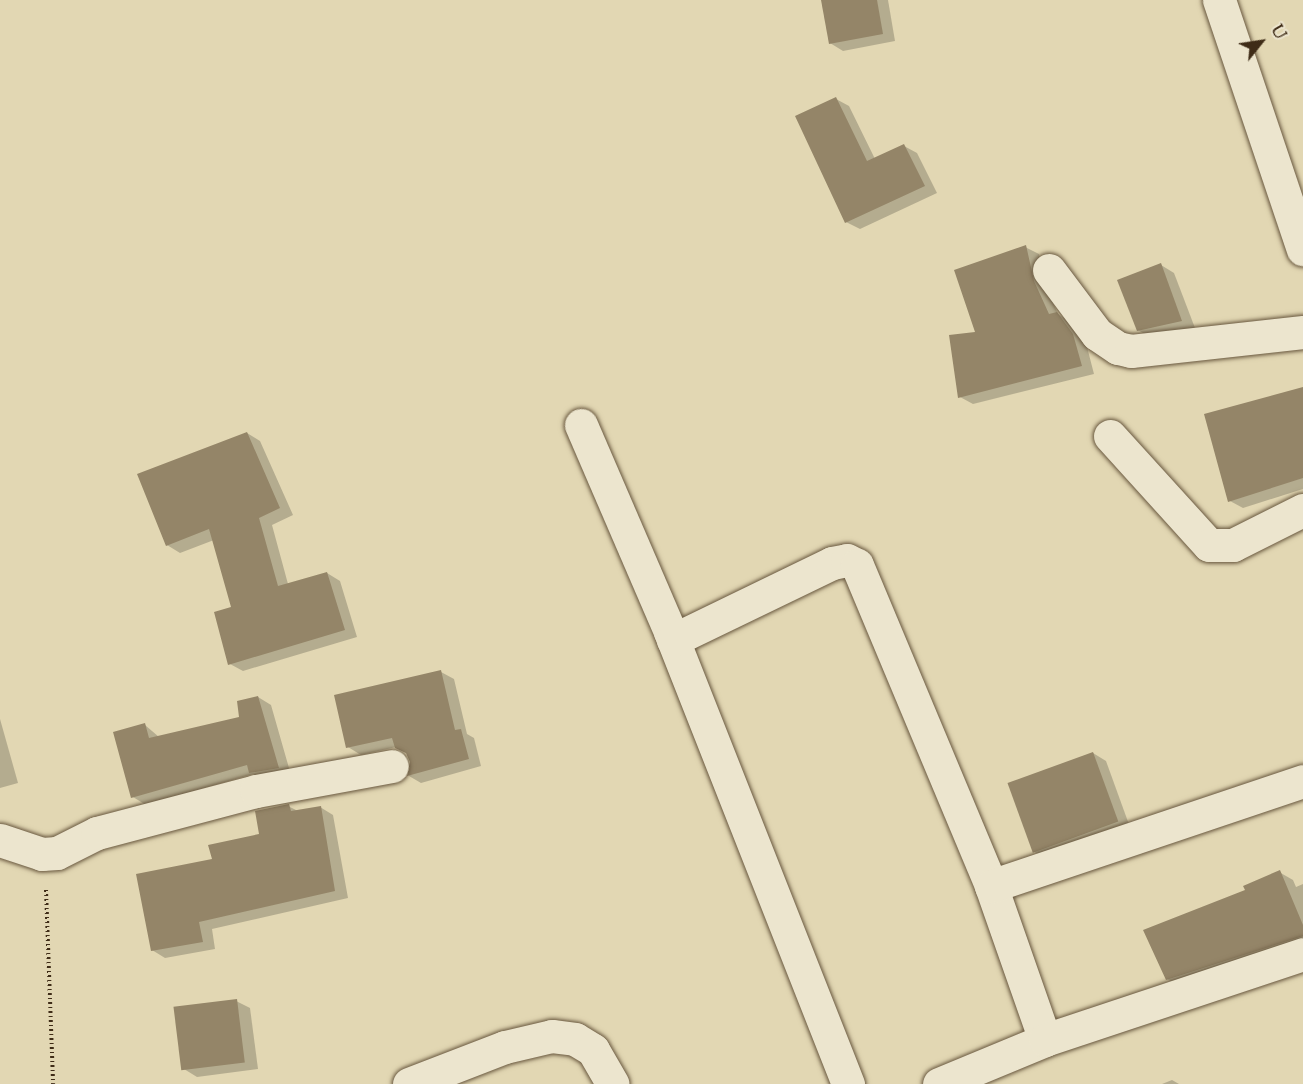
<!DOCTYPE html>
<html>
<head>
<meta charset="utf-8">
<style>
	body { margin:0 }
	#map { position:relative; width:1303px; height:1084px; overflow:hidden; background:#e2d7b3; font-family:"Sorts Mill Goudy",serif }
	div>[style] { position:absolute }
	.shadow>* { inset:0; background:#0003 }
	.building>* { inset:0; background:#948568; transform-origin:0 0 }
	.path>* { height:4px; margin-top:-2px; transform-origin:0; background:repeating-linear-gradient(90deg,#3f2c17 0 1.5px,transparent 0 4.5px) }
	.roads { filter:drop-shadow(0 0 2px #68573e) drop-shadow(0 0 2px #68573e) }
	.minor>* { height:33px; margin:-16.5px; padding:0 16.5px; transform-origin:16.5px; border-radius:16.5px; background:#ece5ce }
	span { translate:-50% -50%; white-space:nowrap; text-align:center; line-height:1.15; -webkit-text-stroke:4.5px #ece5ce; paint-order:stroke }
	.north { position:absolute; left:1231px; top:12px; width:60px; height:60px; -webkit-text-stroke:4px #ece5ce; paint-order:stroke; rotate:60deg; font-size:16px; font-weight:700; line-height:24px; text-align:center; color:#3f2c17 }
	.north::after { content:''; display:block; margin:auto; width:21px; height:27px; background:#3f2c17; clip-path:polygon(50% 0,100% 100%,50% 72%,0 100%) }
</style>
</head>
<body>
<div id="map">
	<div class="shadow">
		<i style="clip-path:polygon(823px 0,888px 0,895px 41px,843px 51px,830px 43px)"></i>
		<i style="clip-path:polygon(836px 99px,849px 106px,875px 159px,904px 146px,917px 153px,937px 193px,860px 229px,846px 222px)"></i>
		<i style="clip-path:polygon(1025px 247px,1039px 254px,1047px 289px,1058px 314px,1070px 322px,1086px 343px,1094px 374px,973px 404px,960px 397px,977px 333px)"></i>
		<i style="clip-path:polygon(1161px 265px,1174px 273px,1195px 328px,1151px 338px,1138px 330px)"></i>
		<i style="clip-path:polygon(1303px 390px,1303px 489px,1243px 508px,1230px 501px)"></i>
		<i style="clip-path:polygon(247px 433px,260px 441px,293px 515px,272px 525px,288px 584px,327px 573px,340px 581px,357px 637px,243px 671px,230px 664px,232px 608px,214px 540px,180px 553px,167px 545px)"></i>
		<i style="clip-path:polygon(441px 672px,454px 679px,467px 734px,474px 738px,481px 766px,421px 783px,409px 776px,412px 762px,408px 754px,396px 747px,361px 755px,348px 747px)"></i>
		<i style="clip-path:polygon(258px 697px,271px 705px,291px 775px,263px 780px,253px 774px,146px 805px,133px 797px,145px 725px,159px 737px,241px 718px)"></i>
		<i style="clip-path:polygon(0 719px,18px 783px,0 788px)"></i>
		<i style="clip-path:polygon(1093px 753px,1106px 761px,1131px 830px,1046px 859px,1033px 851px)"></i>
		<i style="clip-path:polygon(288px 806px,298px 811px,320px 807px,333px 815px,348px 898px,212px 929px,215px 949px,165px 958px,152px 950px,213px 860px,261px 835px)"></i>
		<i style="clip-path:polygon(1279px 872px,1293px 880px,1296px 887px,1303px 884px,1303px 946px,1180px 987px,1167px 979px,1247px 891px)"></i>
		<i style="clip-path:polygon(236px 1001px,250px 1008px,258px 1069px,197px 1077px,184px 1069px)"></i>
		<i style="clip-path:polygon(1172px 1080px,1179px 1084px,1162px 1084px)"></i>
	</div>
	<div class="building">
		<i style="clip-path:polygon(821px 0,877px 0,883px 34px,829px 44px)"></i>
		<i style="clip-path:polygon(836px 97px,867px 161px,904px 144px,925px 186px,845px 223px,795px 116px)"></i>
		<i style="clip-path:polygon(1026px 245px,1034px 281px,1049px 314px,1057px 312px,1073px 334px,1082px 366px,958px 398px,949px 335px,975px 332px,954px 270px)"></i>
		<i style="clip-path:polygon(1161px 263px,1182px 321px,1137px 331px,1117px 280px)"></i>
		<i style="clip-path:polygon(1303px 387px,1303px 478px,1228px 502px,1204px 414px)"></i>
		<i style="clip-path:polygon(247px 432px,280px 508px,259px 518px,278px 586px,327px 572px,345px 630px,228px 665px,214px 612px,231px 607px,209px 529px,166px 546px,137px 474px)"></i>
		<i style="clip-path:polygon(441px 670px,455px 730px,461px 729px,469px 759px,407px 776px,410px 762px,406px 753px,395px 748px,392px 738px,346px 748px,334px 695px)"></i>
		<i style="clip-path:polygon(258px 696px,279px 768px,249px 773px,247px 765px,131px 798px,113px 732px,145px 723px,149px 738px,239px 717px,237px 701px)"></i>
		<i style="left:1093px;top:752px;width:74px;height:91px;rotate:70deg"></i>
		<i style="clip-path:polygon(289px 804px,291px 811px,321px 806px,335px 891px,199px 922px,203px 942px,151px 951px,136px 874px,212px 859px,208px 845px,259px 834px,255px 811px)"></i>
		<i style="clip-path:polygon(1280px 870px,1303px 925px,1303px 936px,1166px 980px,1143px 930px,1245px 890px,1243px 886px)"></i>
		<i style="left:237px;top:999px;width:64px;height:64px;rotate:83deg"></i>
	</div>
	<div class="path">
		<i style="left:46px;top:890px;width:194px;rotate:87.9deg"></i>
	</div>
	<div class="roads">
		<div class="minor">
			<i style="left:1219px;top:0;width:263px;rotate:71.4deg"></i>
			<i style="left:1049px;top:270px;width:80px;rotate:53.1deg"></i>
			<i style="left:1097px;top:334px;width:25px;rotate:34deg"></i>
			<i style="left:1118px;top:348px;width:13px;rotate:13deg"></i>
			<i style="left:1131px;top:351px;width:173px;rotate:-6.3deg"></i>
			<i style="left:581px;top:425px;width:225px;rotate:66.7deg"></i>
			<i style="left:670px;top:632px;width:486px;rotate:68.5deg"></i>
			<i style="left:1110px;top:436px;width:147px;rotate:47.8deg"></i>
			<i style="left:1209px;top:545px;width:24px"></i>
			<i style="left:1233px;top:545px;width:78px;rotate:-26.6deg"></i>
			<i style="left:673px;top:640px;width:177px;rotate:-25.8deg"></i>
			<i style="left:832px;top:563px;width:15px;rotate:-11deg"></i>
			<i style="left:847px;top:560px;width:11px;rotate:27deg"></i>
			<i style="left:857px;top:565px;width:348px;rotate:67.3deg"></i>
			<i style="left:991px;top:886px;width:163px;rotate:70.7deg"></i>
			<i style="left:0;top:840px;width:44px;rotate:18.4deg"></i>
			<i style="left:42px;top:854px;width:15px;rotate:-4deg"></i>
			<i style="left:57px;top:853px;width:45px;rotate:-26.6deg"></i>
			<i style="left:97px;top:833px;width:164px;rotate:-14.8deg"></i>
			<i style="left:256px;top:791px;width:138px;rotate:-10.4deg"></i>
			<i style="left:991px;top:886px;width:329px;rotate:-18.6deg"></i>
			<i style="left:409px;top:1084px;width:103px;rotate:-21.1deg"></i>
			<i style="left:505px;top:1047px;width:48px;rotate:-13.2deg"></i>
			<i style="left:552px;top:1036px;width:23px;rotate:7deg"></i>
			<i style="left:575px;top:1039px;width:21px;rotate:31deg"></i>
			<i style="left:593px;top:1050px;width:39px;rotate:60deg"></i>
			<i style="left:939px;top:1084px;width:115px;rotate:-22.5deg"></i>
			<i style="left:1045px;top:1040px;width:272px;rotate:-18.4deg"></i>
		</div>
	</div>
	<div class="north">U</div>
</div>
</body>
</html>
